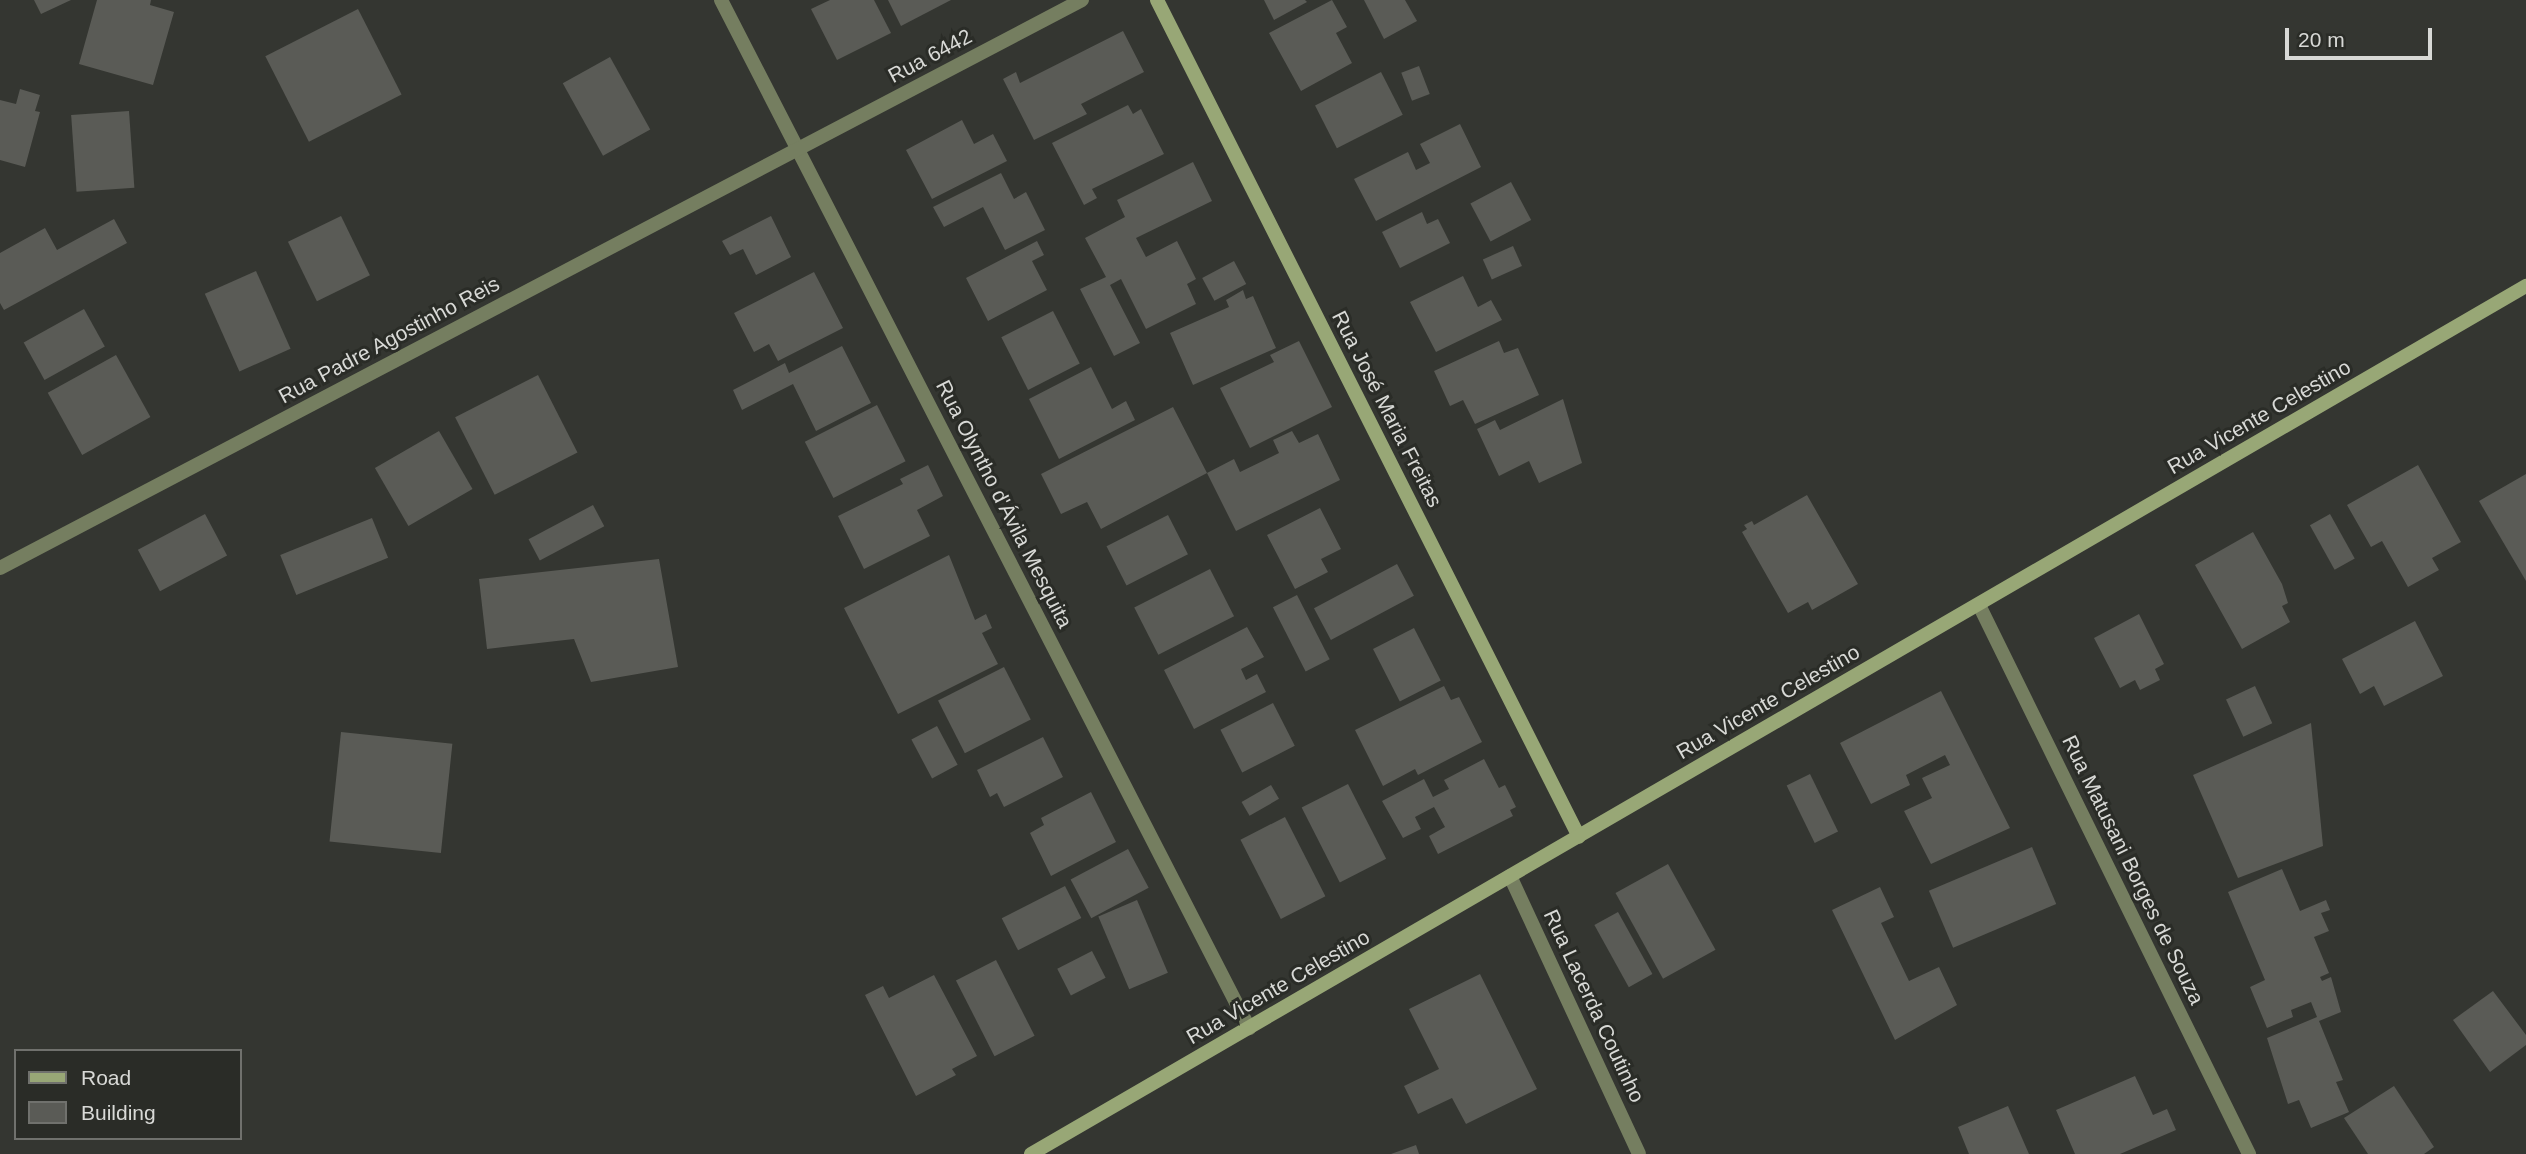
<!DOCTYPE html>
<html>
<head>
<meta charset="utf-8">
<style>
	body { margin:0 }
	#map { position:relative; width:2526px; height:1154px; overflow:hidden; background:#343631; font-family:Helvetica,sans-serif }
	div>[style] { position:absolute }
	.building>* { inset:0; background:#5a5b56; transform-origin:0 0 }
	.street>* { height:14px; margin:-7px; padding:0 7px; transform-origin:7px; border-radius:7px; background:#757e60 }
	.secondary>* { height:14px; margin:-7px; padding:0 7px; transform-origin:7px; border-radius:7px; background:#98a776 }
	span { translate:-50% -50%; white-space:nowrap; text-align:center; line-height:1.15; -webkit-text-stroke:6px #2a2c27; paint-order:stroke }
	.street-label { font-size:21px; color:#d8d9d6 }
	.legend { position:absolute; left:14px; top:1049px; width:228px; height:91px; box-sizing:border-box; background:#2a2c27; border:2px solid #70716d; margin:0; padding:9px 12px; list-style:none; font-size:21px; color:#d8d9d6 }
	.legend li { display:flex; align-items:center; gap:14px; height:35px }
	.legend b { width:35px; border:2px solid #70716d }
	.scale { position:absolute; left:2285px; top:28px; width:147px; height:32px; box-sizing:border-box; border:4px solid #d8d9d6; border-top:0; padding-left:9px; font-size:21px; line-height:24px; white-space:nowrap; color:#d8d9d6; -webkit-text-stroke:5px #2a2c27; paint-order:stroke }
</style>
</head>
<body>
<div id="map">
	<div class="building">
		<i style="clip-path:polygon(34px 0,71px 0,41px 14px)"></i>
		<i style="clip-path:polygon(97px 0,151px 0,150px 5px,174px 12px,153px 85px,79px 64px)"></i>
		<i style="clip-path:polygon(830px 0,874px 0,891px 33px,837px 60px,811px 9px)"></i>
		<i style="clip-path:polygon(888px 0,951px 0,901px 26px)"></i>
		<i style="clip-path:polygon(1264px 0,1305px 0,1307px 2px,1274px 20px)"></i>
		<i style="clip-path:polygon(1332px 0,1347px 27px,1336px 33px,1352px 63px,1301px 91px,1269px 33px)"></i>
		<i style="clip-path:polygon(1364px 0,1405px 0,1417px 21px,1384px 39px)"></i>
		<i style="left:358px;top:9px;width:96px;height:104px;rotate:63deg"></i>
		<i style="clip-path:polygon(1123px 31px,1144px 72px,1081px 104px,1087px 114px,1034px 140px,1003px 79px,1016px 72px,1020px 83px)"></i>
		<i style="left:610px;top:57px;width:83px;height:54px;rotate:61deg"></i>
		<i style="left:1419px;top:66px;width:30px;height:19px;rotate:69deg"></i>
		<i style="left:1381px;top:72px;width:48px;height:74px;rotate:63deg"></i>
		<i style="clip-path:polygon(20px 89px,40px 95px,35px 111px,40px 112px,25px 167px,0 160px,0 100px,16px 104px)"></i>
		<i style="clip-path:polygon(1128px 105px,1133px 114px,1141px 109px,1164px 154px,1092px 189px,1097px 198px,1084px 205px,1052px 143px)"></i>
		<i style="left:129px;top:111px;width:77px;height:58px;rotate:86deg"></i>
		<i style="clip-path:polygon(962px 120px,974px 144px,993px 134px,1007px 161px,932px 199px,906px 150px)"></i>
		<i style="clip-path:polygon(1460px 124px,1481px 167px,1376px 221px,1354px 179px,1408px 152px,1416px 170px,1430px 163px,1420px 144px)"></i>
		<i style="clip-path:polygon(1193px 162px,1212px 201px,1136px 238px,1146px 257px,1177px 241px,1196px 279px,1187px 284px,1196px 304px,1146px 329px,1121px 279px,1110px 285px,1140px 343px,1114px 356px,1080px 289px,1106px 277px,1085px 238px,1125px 217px,1117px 200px)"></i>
		<i style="clip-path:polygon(1001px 173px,1014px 199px,1026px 192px,1045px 230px,1005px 250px,983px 207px,944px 227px,933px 207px)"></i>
		<i style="left:1511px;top:182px;width:43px;height:46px;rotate:62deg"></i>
		<i style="clip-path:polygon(1422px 212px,1427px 224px,1438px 219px,1450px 243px,1400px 268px,1382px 232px)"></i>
		<i style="left:341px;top:216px;width:66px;height:59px;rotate:64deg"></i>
		<i style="clip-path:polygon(771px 216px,791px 257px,756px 275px,743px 249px,730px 255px,722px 241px)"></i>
		<i style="clip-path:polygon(114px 219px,127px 243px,4px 310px,0 303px,0 253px,45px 228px,57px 250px)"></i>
		<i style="clip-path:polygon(1037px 241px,1044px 255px,1032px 261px,1047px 290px,988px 321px,966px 278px)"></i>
		<i style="left:1513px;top:246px;width:22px;height:33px;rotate:66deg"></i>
		<i style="left:1234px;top:261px;width:26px;height:36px;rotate:62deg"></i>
		<i style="left:256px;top:271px;width:85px;height:56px;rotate:66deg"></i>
		<i style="clip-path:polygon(814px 272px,843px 328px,778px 361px,769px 344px,754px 352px,734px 313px)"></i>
		<i style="clip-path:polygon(1463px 276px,1478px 307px,1491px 300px,1502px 320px,1436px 352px,1410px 302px)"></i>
		<i style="clip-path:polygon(1243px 290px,1246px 299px,1253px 296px,1276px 348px,1193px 385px,1170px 333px,1229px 307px,1226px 300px)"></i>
		<i style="left:84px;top:309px;width:43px;height:69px;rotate:61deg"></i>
		<i style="left:1053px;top:311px;width:59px;height:58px;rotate:63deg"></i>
		<i style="clip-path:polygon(1299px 341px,1332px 407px,1250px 448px,1220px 388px,1274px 362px,1270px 355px)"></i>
		<i style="clip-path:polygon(1499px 341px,1504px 353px,1518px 348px,1539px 395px,1475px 424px,1463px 400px,1450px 406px,1434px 371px)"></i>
		<i style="clip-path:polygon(842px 346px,871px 403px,816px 431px,793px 384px,742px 410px,733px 390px,785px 363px,789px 373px)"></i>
		<i style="left:116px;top:355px;width:71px;height:78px;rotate:61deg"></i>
		<i style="clip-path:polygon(1091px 367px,1112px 409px,1126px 401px,1135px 420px,1059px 459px,1029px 399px)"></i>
		<i style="left:538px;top:375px;width:87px;height:93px;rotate:63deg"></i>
		<i style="clip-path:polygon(1563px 399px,1582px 463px,1539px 483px,1529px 461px,1499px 476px,1477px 429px,1495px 420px,1500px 430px)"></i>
		<i style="left:877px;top:405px;width:63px;height:81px;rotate:63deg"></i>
		<i style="clip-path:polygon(1173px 407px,1207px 473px,1101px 529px,1087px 502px,1061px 514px,1041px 474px)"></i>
		<i style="left:439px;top:431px;width:67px;height:74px;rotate:60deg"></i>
		<i style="clip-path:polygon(1292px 431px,1299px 443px,1318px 434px,1340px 480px,1236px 531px,1207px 473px,1234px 459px,1240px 472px,1279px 453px,1273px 440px)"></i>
		<i style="clip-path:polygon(928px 465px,943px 496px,917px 510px,930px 536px,864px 569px,838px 516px,903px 484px,900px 479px)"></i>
		<i style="clip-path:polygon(2418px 465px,2461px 542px,2432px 558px,2439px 570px,2408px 587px,2382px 541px,2371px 547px,2347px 505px)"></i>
		<i style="clip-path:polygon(2526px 474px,2526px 581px,2479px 501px)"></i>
		<i style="clip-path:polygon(1807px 495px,1858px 584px,1812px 610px,1808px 602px,1788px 613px,1742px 532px,1747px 529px,1744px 525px,1752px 521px,1754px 525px)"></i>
		<i style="left:593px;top:505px;width:24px;height:73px;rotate:62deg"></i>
		<i style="clip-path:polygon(1320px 508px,1341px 549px,1321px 559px,1328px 572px,1295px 589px,1267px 535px)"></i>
		<i style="left:205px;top:514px;width:47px;height:76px;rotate:62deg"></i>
		<i style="left:2330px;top:514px;width:51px;height:23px;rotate:61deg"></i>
		<i style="left:1168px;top:515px;width:44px;height:69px;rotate:63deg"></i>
		<i style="left:372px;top:518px;width:43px;height:99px;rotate:68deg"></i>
		<i style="clip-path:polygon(2253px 532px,2282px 584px,2288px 603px,2282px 606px,2290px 622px,2242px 649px,2195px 565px)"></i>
		<i style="clip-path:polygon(949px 555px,975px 620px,986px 614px,992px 628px,982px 633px,998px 664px,898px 714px,844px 608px)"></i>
		<i style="clip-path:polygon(659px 559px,678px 667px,591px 682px,574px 639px,487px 649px,479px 579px)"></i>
		<i style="left:1397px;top:564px;width:36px;height:94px;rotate:62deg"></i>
		<i style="left:1210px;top:569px;width:53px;height:85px;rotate:63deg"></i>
		<i style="left:1297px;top:595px;width:72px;height:27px;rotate:63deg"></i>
		<i style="clip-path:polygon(2139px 614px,2164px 664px,2155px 669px,2160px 680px,2140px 690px,2135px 680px,2120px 688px,2094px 638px)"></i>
		<i style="clip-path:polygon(2415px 621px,2443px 676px,2384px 706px,2374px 686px,2360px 694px,2342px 659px)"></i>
		<i style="clip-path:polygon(1247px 627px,1264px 657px,1241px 669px,1246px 680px,1257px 674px,1266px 692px,1194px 729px,1164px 670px)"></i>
		<i style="left:1414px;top:628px;width:59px;height:46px;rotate:63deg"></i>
		<i style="left:1004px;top:667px;width:59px;height:74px;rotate:63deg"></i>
		<i style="clip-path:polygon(1444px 686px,1451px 700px,1459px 697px,1482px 742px,1418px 775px,1415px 769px,1383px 786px,1355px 730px)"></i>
		<i style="left:2255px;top:686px;width:41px;height:32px;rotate:65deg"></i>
		<i style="clip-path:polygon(1941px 691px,2010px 828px,1931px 864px,1904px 811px,1932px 798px,1922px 778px,1950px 765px,1945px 755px,1906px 775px,1910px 785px,1871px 804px,1840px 743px)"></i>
		<i style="left:1273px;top:703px;width:48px;height:59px;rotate:63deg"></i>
		<i style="clip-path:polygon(2311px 723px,2323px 846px,2238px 878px,2193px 775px)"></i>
		<i style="left:937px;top:726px;width:44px;height:29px;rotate:62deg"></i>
		<i style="left:341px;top:732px;width:112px;height:110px;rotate:6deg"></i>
		<i style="clip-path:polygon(1043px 737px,1063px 777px,1004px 807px,997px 793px,990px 797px,977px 770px)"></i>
		<i style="clip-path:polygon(1484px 759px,1499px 788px,1505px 785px,1516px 807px,1510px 810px,1513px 816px,1438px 854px,1429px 836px,1445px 827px,1434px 807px,1415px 817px,1421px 829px,1403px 838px,1382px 801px,1424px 779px,1433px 797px,1449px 789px,1444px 780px)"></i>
		<i style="left:1810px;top:774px;width:64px;height:26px;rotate:64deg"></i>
		<i style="left:1348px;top:784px;width:84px;height:52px;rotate:63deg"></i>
		<i style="left:1271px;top:785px;width:16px;height:34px;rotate:60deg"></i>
		<i style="clip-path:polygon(1091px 792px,1116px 842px,1051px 876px,1030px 833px,1044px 825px,1041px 818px)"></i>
		<i style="left:1285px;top:817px;width:89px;height:50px;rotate:63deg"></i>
		<i style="left:2032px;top:847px;width:62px;height:112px;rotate:67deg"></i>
		<i style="left:1128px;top:849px;width:44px;height:65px;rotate:62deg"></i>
		<i style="left:1668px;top:864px;width:98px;height:60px;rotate:61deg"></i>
		<i style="clip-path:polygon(2282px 869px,2300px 911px,2326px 900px,2330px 910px,2321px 913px,2329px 931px,2314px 937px,2329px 973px,2320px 977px,2322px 981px,2331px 977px,2341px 1012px,2319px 1021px,2343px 1080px,2336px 1082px,2349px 1112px,2311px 1128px,2299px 1100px,2288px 1104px,2267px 1038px,2317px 1017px,2311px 1002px,2291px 1010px,2293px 1017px,2267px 1028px,2250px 987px,2265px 980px,2228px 892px)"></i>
		<i style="left:1065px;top:886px;width:36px;height:71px;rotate:63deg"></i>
		<i style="clip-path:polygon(1880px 887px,1894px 917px,1881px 923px,1909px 981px,1939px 967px,1957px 1005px,1895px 1040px,1832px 910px)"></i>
		<i style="left:1137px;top:900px;width:79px;height:42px;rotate:67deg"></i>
		<i style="left:1618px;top:912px;width:71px;height:27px;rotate:61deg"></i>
		<i style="left:1092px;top:951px;width:30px;height:39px;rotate:63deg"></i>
		<i style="left:996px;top:960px;width:85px;height:45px;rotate:63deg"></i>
		<i style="clip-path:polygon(1480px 974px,1537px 1089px,1466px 1124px,1452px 1098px,1418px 1114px,1404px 1086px,1439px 1069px,1409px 1009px)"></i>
		<i style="clip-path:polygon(934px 975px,977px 1056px,952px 1069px,956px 1075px,916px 1096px,865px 995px,883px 986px,889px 998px)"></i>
		<i style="clip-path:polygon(2493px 991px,2526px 1035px,2526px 1045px,2490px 1072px,2453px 1020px)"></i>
		<i style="clip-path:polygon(2135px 1076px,2153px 1115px,2167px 1109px,2176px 1130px,2120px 1154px,2075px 1154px,2056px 1110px)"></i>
		<i style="clip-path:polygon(2394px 1086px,2434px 1147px,2424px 1154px,2368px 1154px,2344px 1118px)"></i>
		<i style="clip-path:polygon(2008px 1106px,2029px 1154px,1969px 1154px,1958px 1127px)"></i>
		<i style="clip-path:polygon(1416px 1145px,1419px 1154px,1391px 1154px)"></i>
	</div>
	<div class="street">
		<i style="left:721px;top:0;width:1156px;rotate:62.81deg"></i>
		<i style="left:0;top:568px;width:1222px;rotate:-27.7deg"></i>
		<i style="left:1979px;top:605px;width:612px;rotate:63.81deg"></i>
		<i style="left:1510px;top:876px;width:306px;rotate:65.1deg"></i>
	</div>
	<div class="secondary">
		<i style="left:1157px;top:0;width:937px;rotate:63.24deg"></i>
		<i style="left:1031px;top:1154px;width:1729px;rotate:-30.14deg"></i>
	</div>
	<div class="street-label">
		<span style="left:930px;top:56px;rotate:-28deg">Rua 6442</span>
		<span style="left:389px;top:340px;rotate:-28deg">Rua Padre Agostinho Reis</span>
		<span style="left:1387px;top:409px;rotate:63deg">Rua José Maria Freitas</span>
		<span style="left:2259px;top:417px;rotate:-30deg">Rua Vicente Celestino</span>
		<span style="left:1004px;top:504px;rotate:63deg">Rua Olyntho d'Ávila Mesquita</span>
		<span style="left:1768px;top:702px;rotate:-30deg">Rua Vicente Celestino</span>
		<span style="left:2133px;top:870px;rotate:64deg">Rua Matusani Borges de Souza</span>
		<span style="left:1278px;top:987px;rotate:-30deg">Rua Vicente Celestino</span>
		<span style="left:1594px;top:1006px;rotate:65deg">Rua Lacerda Coutinho</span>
	</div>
	<ul class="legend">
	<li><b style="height:9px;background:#98a776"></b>Road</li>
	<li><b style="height:19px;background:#5a5b56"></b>Building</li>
	</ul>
	<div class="scale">20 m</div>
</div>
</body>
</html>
